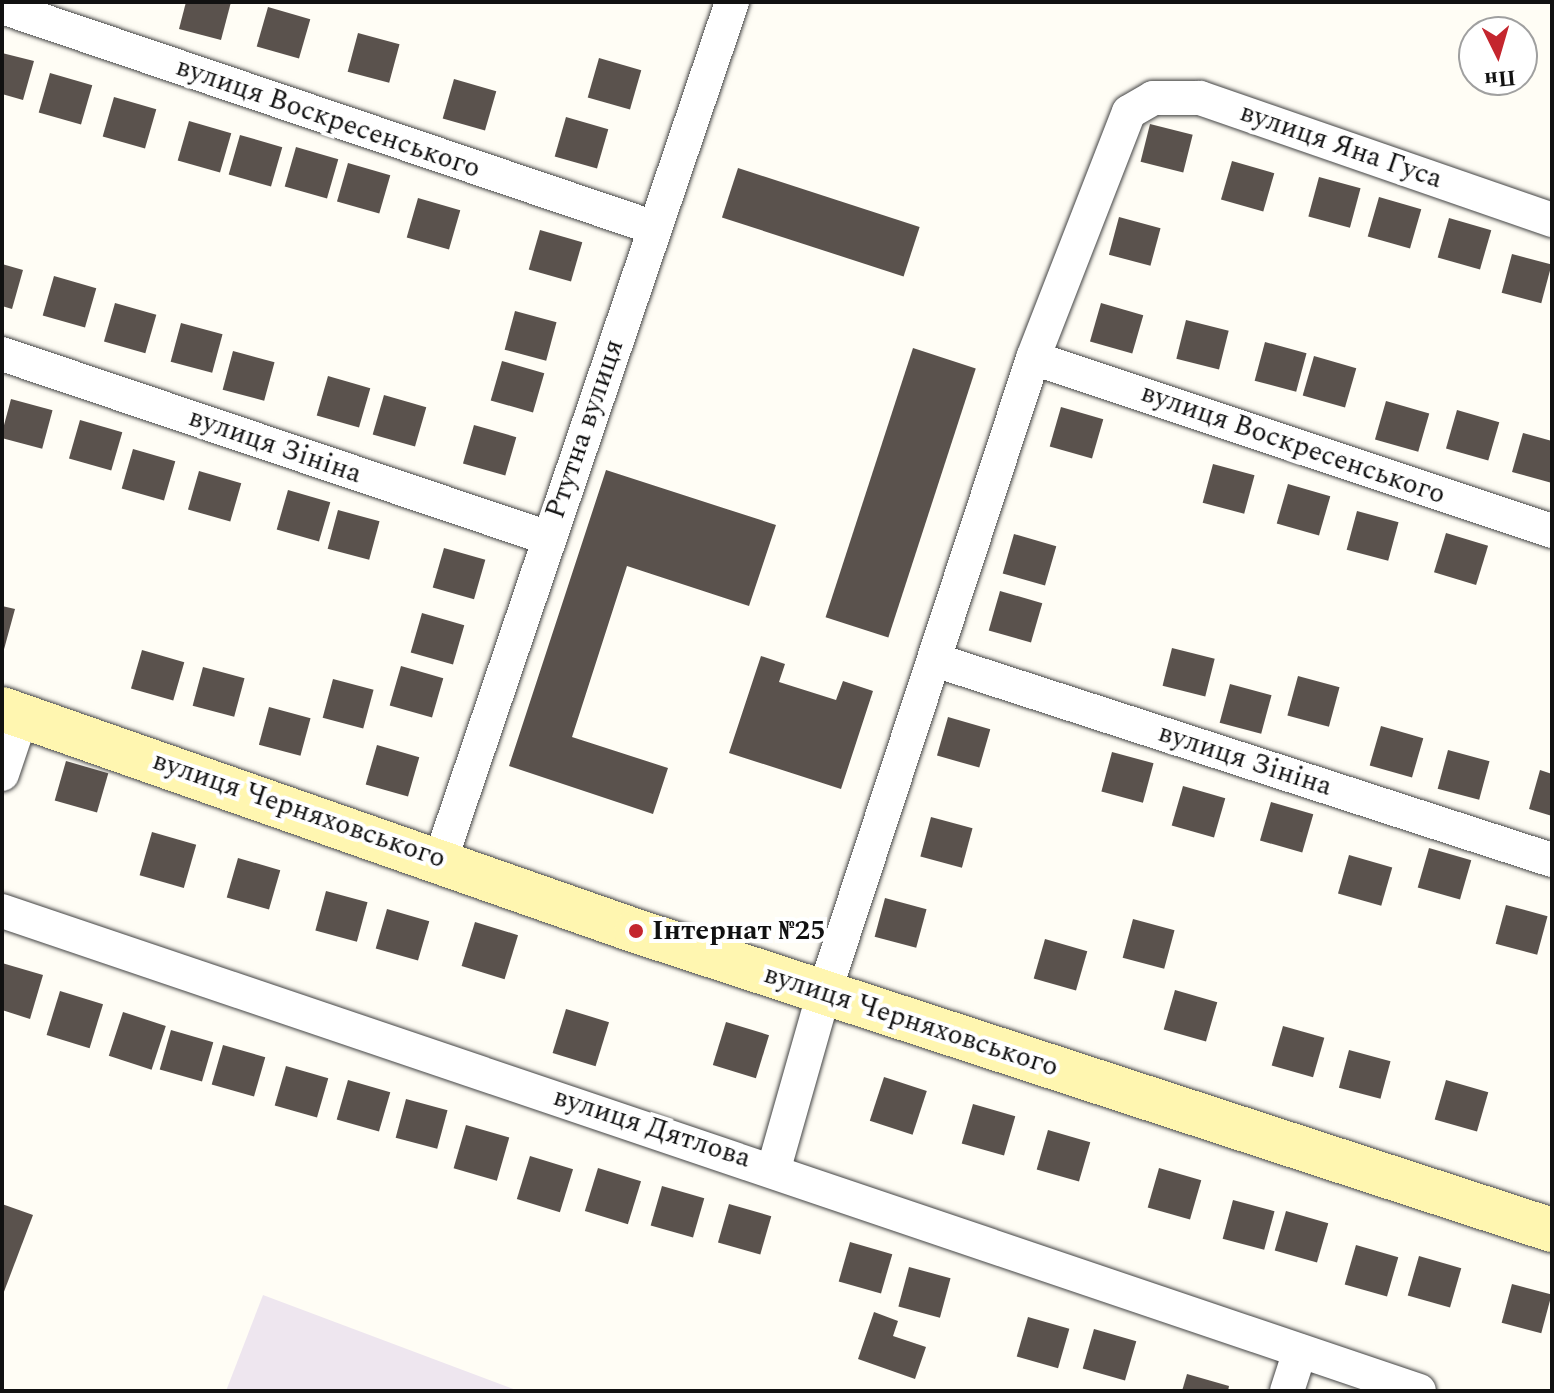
<!DOCTYPE html>
<html>
<head>
<meta charset="utf-8">
<style>
	body { margin:0 }
	#map { position:relative; width:1554px; height:1393px; overflow:hidden; background:#fffdf5; font-family:Spectral,serif }
	div>[style] { position:absolute }
	.industrial>* { inset:0; background:#eee6ef }
	.building>* { inset:0; background:#5a524d; transform-origin:0 0 }
	.roads { filter:drop-shadow(0 0 2px #444) drop-shadow(0 0 2px #444) }
	.minor>* { height:34px; margin:-17px; padding:0 17px; transform-origin:17px; border-radius:17px; background:#fff }
	.secondary>* { height:44px; margin:-22px; padding:0 22px; transform-origin:22px; border-radius:22px; background:#fff6b0 }
	.dots>* { width:22px; height:22px; translate:-50% -50%; box-sizing:border-box; border:4px solid #fff; border-radius:50% }
	span { translate:-50% -50%; white-space:nowrap; text-align:center; line-height:1.15; -webkit-text-stroke:8px #fff; paint-order:stroke }
	.street-label { font-size:28px; color:#111 }
	.poi-label { font-size:28px; color:#111; font-weight:700 }
	.left { translate:0 -50%; text-align:left }
	.frame { position:absolute; inset:0; border:4px solid #111; pointer-events:none }
	.north { position:absolute; left:1458px; top:16px; width:80px; height:80px; box-sizing:border-box; background:#fff; border:2px solid #a0a0a0; border-radius:50%; rotate:175deg; font-size:22px; font-weight:700; line-height:32px; text-align:center; color:#111 }
	.north::after { content:''; display:block; margin:auto; width:28px; height:36px; background:#c4262e; clip-path:polygon(50% 0,100% 100%,50% 72%,0 100%) }
</style>
</head>
<body>
<div id="map">
	<div class="industrial">
		<i style="clip-path:polygon(263px 1295px,519px 1391px,226px 1391px)"></i>
	</div>
	<div class="building">
		<i style="clip-path:polygon(186px 2px,231px 2px,221px 40px,179px 29px)"></i>
		<i style="left:268px;top:7px;width:44px;height:41px;rotate:16deg"></i>
		<i style="left:358px;top:33px;width:43px;height:40px;rotate:15deg"></i>
		<i style="clip-path:polygon(2px 53px,34px 61px,23px 100px,2px 94px)"></i>
		<i style="left:599px;top:58px;width:44px;height:41px;rotate:16deg"></i>
		<i style="left:50px;top:73px;width:44px;height:41px;rotate:16deg"></i>
		<i style="left:454px;top:79px;width:44px;height:41px;rotate:16deg"></i>
		<i style="left:114px;top:97px;width:44px;height:41px;rotate:16deg"></i>
		<i style="left:566px;top:117px;width:44px;height:41px;rotate:16deg"></i>
		<i style="left:189px;top:121px;width:44px;height:41px;rotate:16deg"></i>
		<i style="left:1150px;top:124px;width:44px;height:39px;rotate:14deg"></i>
		<i style="left:240px;top:135px;width:44px;height:41px;rotate:16deg"></i>
		<i style="left:296px;top:147px;width:44px;height:41px;rotate:16deg"></i>
		<i style="left:1232px;top:161px;width:44px;height:40px;rotate:16deg"></i>
		<i style="left:348px;top:163px;width:44px;height:40px;rotate:16deg"></i>
		<i style="left:738px;top:168px;width:191px;height:52px;rotate:18deg"></i>
		<i style="left:1319px;top:177px;width:43px;height:41px;rotate:15deg"></i>
		<i style="left:1379px;top:197px;width:44px;height:41px;rotate:16deg"></i>
		<i style="left:418px;top:198px;width:44px;height:41px;rotate:16deg"></i>
		<i style="left:1119px;top:217px;width:43px;height:39px;rotate:15deg"></i>
		<i style="left:1449px;top:218px;width:44px;height:41px;rotate:16deg"></i>
		<i style="left:540px;top:230px;width:44px;height:41px;rotate:16deg"></i>
		<i style="left:1512px;top:254px;width:41px;height:40px;rotate:15deg"></i>
		<i style="clip-path:polygon(2px 264px,23px 270px,12px 309px,2px 306px)"></i>
		<i style="left:54px;top:276px;width:44px;height:41px;rotate:16deg"></i>
		<i style="left:115px;top:303px;width:43px;height:40px;rotate:16deg"></i>
		<i style="left:1101px;top:303px;width:44px;height:40px;rotate:16deg"></i>
		<i style="left:515px;top:311px;width:43px;height:40px;rotate:15deg"></i>
		<i style="left:1186px;top:320px;width:44px;height:40px;rotate:14deg"></i>
		<i style="left:181px;top:323px;width:43px;height:40px;rotate:15deg"></i>
		<i style="left:1265px;top:342px;width:43px;height:40px;rotate:15deg"></i>
		<i style="left:913px;top:348px;width:66px;height:283px;rotate:18deg"></i>
		<i style="left:233px;top:351px;width:43px;height:40px;rotate:15deg"></i>
		<i style="left:1314px;top:356px;width:44px;height:41px;rotate:16deg"></i>
		<i style="left:502px;top:361px;width:44px;height:41px;rotate:16deg"></i>
		<i style="left:328px;top:376px;width:44px;height:41px;rotate:16deg"></i>
		<i style="left:384px;top:395px;width:44px;height:41px;rotate:16deg"></i>
		<i style="left:11px;top:399px;width:43px;height:40px;rotate:15deg"></i>
		<i style="left:1386px;top:401px;width:45px;height:40px;rotate:16deg"></i>
		<i style="left:1061px;top:407px;width:44px;height:41px;rotate:16deg"></i>
		<i style="left:1457px;top:410px;width:44px;height:40px;rotate:16deg"></i>
		<i style="left:80px;top:420px;width:44px;height:40px;rotate:16deg"></i>
		<i style="left:474px;top:425px;width:44px;height:40px;rotate:16deg"></i>
		<i style="clip-path:polygon(1523px 433px,1552px 441px,1552px 483px,1512px 472px)"></i>
		<i style="left:133px;top:449px;width:44px;height:41px;rotate:16deg"></i>
		<i style="left:1213px;top:464px;width:43px;height:40px;rotate:15deg"></i>
		<i style="clip-path:polygon(606px 470px,776px 525px,749px 606px,627px 566px,572px 737px,668px 768px,653px 814px,509px 766px)"></i>
		<i style="left:199px;top:471px;width:44px;height:40px;rotate:16deg"></i>
		<i style="left:1288px;top:484px;width:44px;height:41px;rotate:16deg"></i>
		<i style="left:288px;top:490px;width:44px;height:41px;rotate:16deg"></i>
		<i style="left:338px;top:510px;width:43px;height:40px;rotate:15deg"></i>
		<i style="left:1357px;top:511px;width:43px;height:40px;rotate:15deg"></i>
		<i style="left:1446px;top:533px;width:44px;height:41px;rotate:17deg"></i>
		<i style="left:1014px;top:534px;width:44px;height:41px;rotate:16deg"></i>
		<i style="left:444px;top:548px;width:43px;height:41px;rotate:16deg"></i>
		<i style="left:1000px;top:591px;width:44px;height:41px;rotate:16deg"></i>
		<i style="clip-path:polygon(2px 606px,15px 609px,3px 653px,2px 653px)"></i>
		<i style="left:422px;top:613px;width:44px;height:41px;rotate:16deg"></i>
		<i style="left:1172px;top:648px;width:44px;height:39px;rotate:14deg"></i>
		<i style="left:142px;top:650px;width:44px;height:40px;rotate:16deg"></i>
		<i style="clip-path:polygon(761px 656px,785px 664px,779px 682px,836px 700px,843px 681px,873px 691px,841px 789px,729px 753px)"></i>
		<i style="left:401px;top:666px;width:44px;height:41px;rotate:16deg"></i>
		<i style="left:203px;top:667px;width:43px;height:40px;rotate:15deg"></i>
		<i style="left:1298px;top:676px;width:43px;height:41px;rotate:15deg"></i>
		<i style="left:333px;top:679px;width:42px;height:40px;rotate:15deg"></i>
		<i style="left:1230px;top:684px;width:43px;height:40px;rotate:15deg"></i>
		<i style="left:269px;top:707px;width:43px;height:39px;rotate:15deg"></i>
		<i style="left:948px;top:717px;width:44px;height:40px;rotate:16deg"></i>
		<i style="left:1381px;top:726px;width:44px;height:41px;rotate:16deg"></i>
		<i style="left:377px;top:745px;width:44px;height:41px;rotate:16deg"></i>
		<i style="left:1448px;top:750px;width:43px;height:40px;rotate:15deg"></i>
		<i style="left:1112px;top:752px;width:43px;height:41px;rotate:15deg"></i>
		<i style="left:66px;top:761px;width:44px;height:41px;rotate:16deg"></i>
		<i style="clip-path:polygon(1540px 770px,1552px 774px,1552px 816px,1529px 809px)"></i>
		<i style="left:1183px;top:786px;width:44px;height:41px;rotate:16deg"></i>
		<i style="left:1271px;top:802px;width:44px;height:40px;rotate:16deg"></i>
		<i style="left:931px;top:817px;width:43px;height:41px;rotate:15deg"></i>
		<i style="left:152px;top:832px;width:46px;height:45px;rotate:16deg"></i>
		<i style="left:1429px;top:848px;width:44px;height:41px;rotate:16deg"></i>
		<i style="left:1349px;top:855px;width:45px;height:40px;rotate:16deg"></i>
		<i style="left:238px;top:858px;width:44px;height:41px;rotate:16deg"></i>
		<i style="left:326px;top:891px;width:43px;height:41px;rotate:15deg"></i>
		<i style="left:885px;top:898px;width:43px;height:40px;rotate:15deg"></i>
		<i style="left:1506px;top:905px;width:43px;height:40px;rotate:15deg"></i>
		<i style="left:387px;top:909px;width:44px;height:41px;rotate:16deg"></i>
		<i style="left:1133px;top:919px;width:43px;height:40px;rotate:15deg"></i>
		<i style="left:475px;top:922px;width:45px;height:46px;rotate:17deg"></i>
		<i style="left:1045px;top:939px;width:44px;height:41px;rotate:16deg"></i>
		<i style="clip-path:polygon(2px 963px,43px 975px,30px 1019px,2px 1010px)"></i>
		<i style="left:1175px;top:990px;width:44px;height:41px;rotate:16deg"></i>
		<i style="left:60px;top:991px;width:45px;height:46px;rotate:17deg"></i>
		<i style="left:566px;top:1009px;width:45px;height:46px;rotate:17deg"></i>
		<i style="left:123px;top:1012px;width:45px;height:46px;rotate:18deg"></i>
		<i style="left:726px;top:1022px;width:45px;height:45px;rotate:17deg"></i>
		<i style="left:1283px;top:1026px;width:43px;height:41px;rotate:16deg"></i>
		<i style="left:171px;top:1030px;width:44px;height:41px;rotate:16deg"></i>
		<i style="left:223px;top:1045px;width:44px;height:41px;rotate:16deg"></i>
		<i style="left:1349px;top:1050px;width:43px;height:39px;rotate:15deg"></i>
		<i style="left:286px;top:1066px;width:44px;height:41px;rotate:16deg"></i>
		<i style="left:884px;top:1077px;width:45px;height:46px;rotate:18deg"></i>
		<i style="left:348px;top:1080px;width:44px;height:41px;rotate:16deg"></i>
		<i style="left:1446px;top:1080px;width:44px;height:41px;rotate:16deg"></i>
		<i style="left:406px;top:1099px;width:43px;height:40px;rotate:15deg"></i>
		<i style="left:973px;top:1104px;width:44px;height:41px;rotate:16deg"></i>
		<i style="left:466px;top:1125px;width:45px;height:45px;rotate:16deg"></i>
		<i style="left:1048px;top:1130px;width:44px;height:41px;rotate:16deg"></i>
		<i style="left:530px;top:1156px;width:45px;height:45px;rotate:17deg"></i>
		<i style="left:598px;top:1168px;width:45px;height:45px;rotate:17deg"></i>
		<i style="left:1159px;top:1168px;width:44px;height:41px;rotate:16deg"></i>
		<i style="left:662px;top:1186px;width:44px;height:41px;rotate:16deg"></i>
		<i style="left:1233px;top:1200px;width:43px;height:40px;rotate:15deg"></i>
		<i style="clip-path:polygon(2px 1204px,33px 1215px,2px 1297px)"></i>
		<i style="left:729px;top:1204px;width:44px;height:40px;rotate:16deg"></i>
		<i style="left:1286px;top:1211px;width:44px;height:41px;rotate:16deg"></i>
		<i style="left:850px;top:1242px;width:44px;height:41px;rotate:16deg"></i>
		<i style="left:1356px;top:1245px;width:44px;height:41px;rotate:16deg"></i>
		<i style="left:1419px;top:1256px;width:44px;height:41px;rotate:16deg"></i>
		<i style="left:909px;top:1267px;width:43px;height:41px;rotate:15deg"></i>
		<i style="left:1512px;top:1284px;width:41px;height:40px;rotate:15deg"></i>
		<i style="clip-path:polygon(874px 1312px,898px 1321px,893px 1336px,926px 1347px,915px 1379px,858px 1359px)"></i>
		<i style="left:1028px;top:1317px;width:43px;height:41px;rotate:16deg"></i>
		<i style="left:1094px;top:1329px;width:44px;height:41px;rotate:16deg"></i>
		<i style="clip-path:polygon(1187px 1374px,1229px 1386px,1228px 1391px,1182px 1391px)"></i>
	</div>
	<div class="roads">
		<div class="minor">
			<i style="left:2px;top:7px;width:689px;rotate:18.7deg"></i>
			<i style="left:2px;top:354px;width:576px;rotate:18.62deg"></i>
			<i style="left:1033px;top:358px;width:547px;rotate:18.43deg"></i>
			<i style="left:938px;top:661px;width:645px;rotate:17.96deg"></i>
			<i style="left:2px;top:774px;width:62px;rotate:-71.3deg"></i>
			<i style="left:441px;top:858px;width:904px;rotate:-71.22deg"></i>
			<i style="left:2px;top:911px;width:1496px;rotate:18.71deg"></i>
			<i style="left:774px;top:1168px;width:182px;rotate:-74.1deg"></i>
			<i style="left:824px;top:993px;width:669px;rotate:-71.78deg"></i>
			<i style="left:1033px;top:358px;width:264px;rotate:-68.7deg"></i>
			<i style="left:1129px;top:112px;width:28px;rotate:-30deg"></i>
			<i style="left:1153px;top:98px;width:47px"></i>
			<i style="left:1200px;top:98px;width:373px;rotate:19.1deg"></i>
			<i style="left:1287px;top:1391px;width:42px;rotate:-72deg"></i>
		</div>
		<div class="secondary">
			<i style="left:2px;top:709px;width:672px;rotate:19.3deg"></i>
			<i style="left:636px;top:931px;width:964px;rotate:18.08deg"></i>
		</div>
	</div>
	<div class="dots">
		<i style="left:636px;top:931px;background:#c4262e"></i>
	</div>
	<div class="street-label">
		<span style="left:328px;top:118px;rotate:19deg">вулиця Воскресенського</span>
		<span style="left:1341px;top:146px;rotate:19deg">вулиця Яна Гуса</span>
		<span style="left:585px;top:429px;rotate:-71deg">Ртутна вулиця</span>
		<span style="left:1293px;top:444px;rotate:19deg">вулиця Воскресенського</span>
		<span style="left:275px;top:446px;rotate:19deg">вулиця Зініна</span>
		<span style="left:1245px;top:760px;rotate:18deg">вулиця Зініна</span>
		<span style="left:299px;top:810px;rotate:19deg">вулиця Черняховського</span>
		<span style="left:911px;top:1021px;rotate:18deg">вулиця Черняховського</span>
		<span style="left:652px;top:1128px;rotate:18deg">вулиця Дятлова</span>
	</div>
	<div class="poi-label">
		<span class="left" style="left:652px;top:931px">Інтернат №25</span>
	</div>
	<div class="frame"></div>
	<div class="north">Пн</div>
</div>
</body>
</html>
